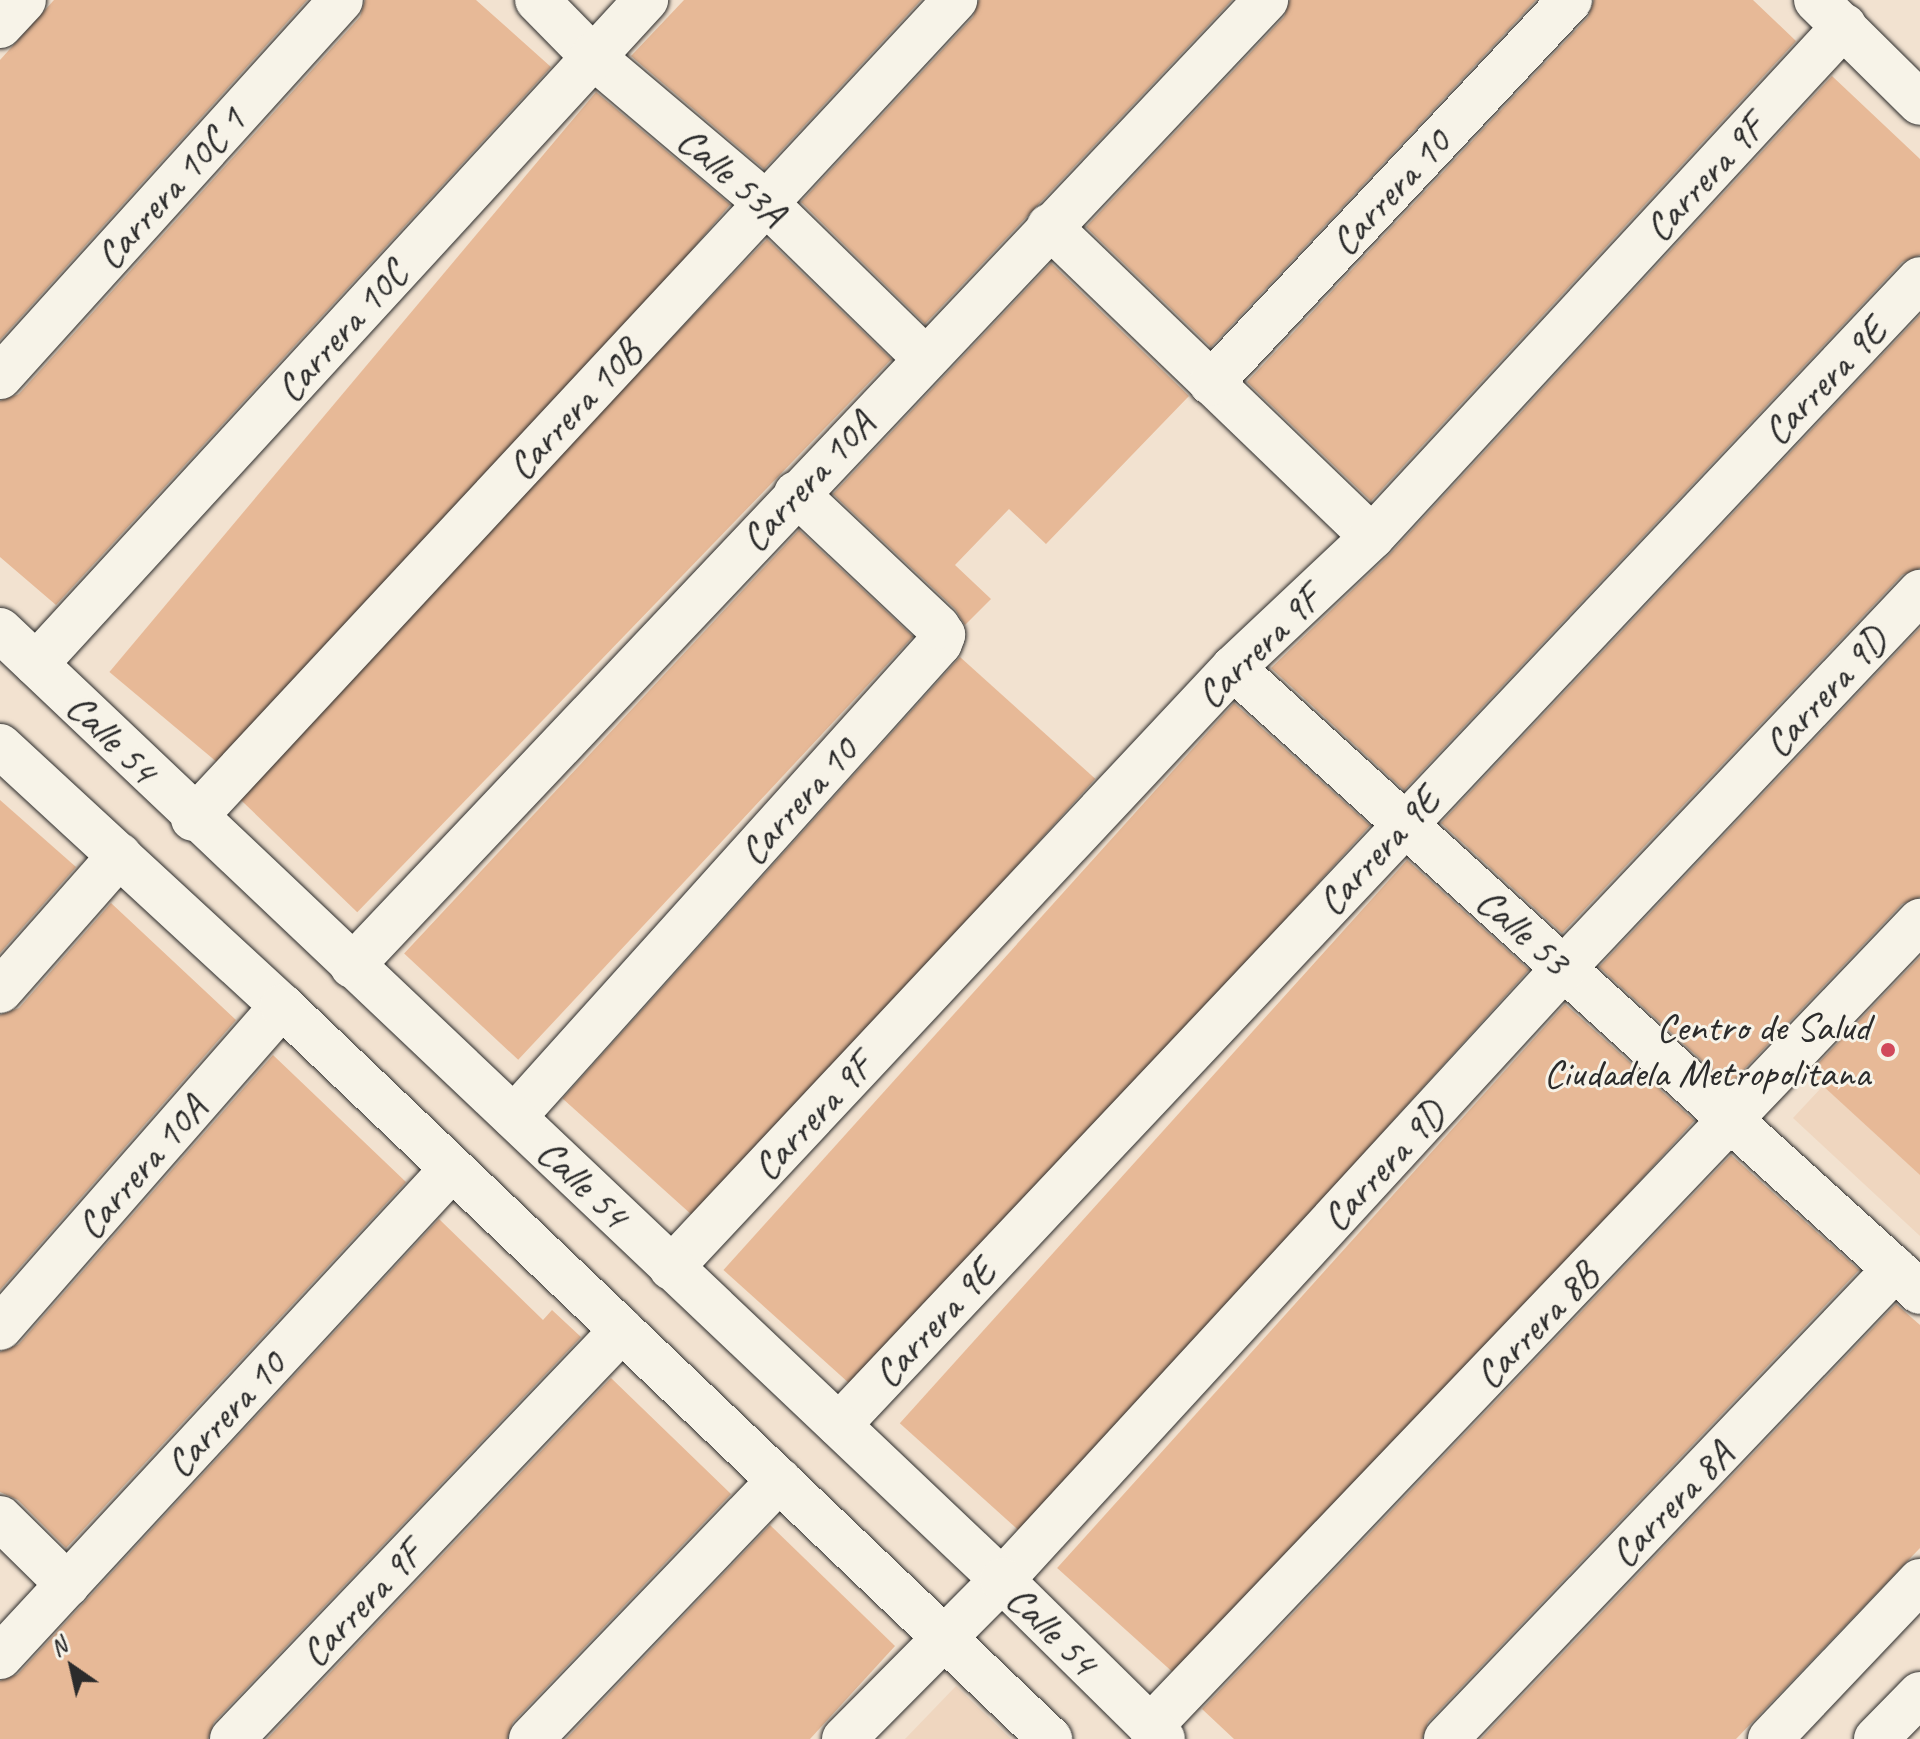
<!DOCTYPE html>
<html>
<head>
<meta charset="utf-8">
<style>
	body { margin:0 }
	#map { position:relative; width:1920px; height:1739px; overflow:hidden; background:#f2e2d0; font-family:Caveat,sans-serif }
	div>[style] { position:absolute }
	.built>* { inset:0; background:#efd6bf }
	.building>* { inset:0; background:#e7b997; transform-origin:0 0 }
	.roads { filter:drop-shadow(0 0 2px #2b2b2b) drop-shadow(0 0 2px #2b2b2b) }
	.minor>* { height:44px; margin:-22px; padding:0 22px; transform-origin:22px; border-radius:22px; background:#f7f3e8 }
	.tertiary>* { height:44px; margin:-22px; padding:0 22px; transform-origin:22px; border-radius:22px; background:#f7f3e8 }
	.secondary>* { height:44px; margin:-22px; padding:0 22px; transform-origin:22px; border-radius:22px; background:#f7f3e8 }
	.dots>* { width:22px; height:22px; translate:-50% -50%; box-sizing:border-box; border:4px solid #f7f3e8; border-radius:50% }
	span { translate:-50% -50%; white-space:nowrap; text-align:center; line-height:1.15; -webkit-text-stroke:6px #f7f3e8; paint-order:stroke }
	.street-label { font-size:40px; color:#2b2b2b }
	.poi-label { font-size:40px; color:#2b2b2b }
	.right { translate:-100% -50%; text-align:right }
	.north { position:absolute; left:32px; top:1627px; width:80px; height:80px; -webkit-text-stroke:6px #f7f3e8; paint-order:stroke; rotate:326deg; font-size:22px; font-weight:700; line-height:32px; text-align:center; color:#2b2b2b }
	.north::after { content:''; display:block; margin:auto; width:28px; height:36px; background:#2b2b2b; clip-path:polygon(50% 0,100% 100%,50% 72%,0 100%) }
</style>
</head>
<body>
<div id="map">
	<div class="built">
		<i style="clip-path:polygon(1920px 982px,1920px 1236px,1793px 1118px)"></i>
		<i style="clip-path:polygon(956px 1686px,1011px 1739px,905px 1739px)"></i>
	</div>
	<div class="building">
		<i style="clip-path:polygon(54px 0,307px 0,0 340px,0 60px)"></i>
		<i style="clip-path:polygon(365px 0,476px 0,551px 67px,56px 605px,0 557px,0 401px,19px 394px,360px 17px)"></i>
		<i style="clip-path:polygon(684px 0,921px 0,764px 169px,631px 56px)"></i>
		<i style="clip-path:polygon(979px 0,1232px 0,925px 324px,801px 202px,973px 17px)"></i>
		<i style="clip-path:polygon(1290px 0,1536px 0,1211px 347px,1086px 227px,1284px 17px)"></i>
		<i style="clip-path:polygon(1594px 0,1753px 0,1796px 41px,1371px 501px,1247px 382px,1588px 17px)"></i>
		<i style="clip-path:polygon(1832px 76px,1920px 159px,1920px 255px,1902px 262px,1404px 790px,1271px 668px,1390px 554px)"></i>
		<i style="left:596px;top:92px;width:175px;height:757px;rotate:40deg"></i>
		<i style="left:767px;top:239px;width:173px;height:769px;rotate:44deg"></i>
		<i style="clip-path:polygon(1051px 263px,1189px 396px,1046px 544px,1009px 509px,955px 565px,991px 599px,965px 625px,955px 609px,833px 494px)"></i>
		<i style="clip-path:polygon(1920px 315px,1920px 568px,1902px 575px,1562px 933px,1441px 823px)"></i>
		<i style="left:799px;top:530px;width:156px;height:579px;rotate:43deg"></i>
		<i style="clip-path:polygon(1920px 628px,1920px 897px,1902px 904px,1729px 1085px,1599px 967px)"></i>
		<i style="left:960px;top:657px;width:182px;height:594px;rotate:42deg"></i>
		<i style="left:1234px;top:703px;width:183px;height:763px;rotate:42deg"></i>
		<i style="clip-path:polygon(0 800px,76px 867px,0 953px)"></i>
		<i style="left:1407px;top:860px;width:164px;height:758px;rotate:42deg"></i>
		<i style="clip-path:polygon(111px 903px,236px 1020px,0 1290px,0 1015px,19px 1008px)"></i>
		<i style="clip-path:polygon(1920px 957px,1920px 1175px,1809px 1073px)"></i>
		<i style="left:1565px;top:1004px;width:174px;height:759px;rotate:42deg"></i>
		<i style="clip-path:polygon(273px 1055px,406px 1182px,66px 1548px,18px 1500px,0 1492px,0 1352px,19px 1344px)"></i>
		<i style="clip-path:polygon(1731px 1155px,1859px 1270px,1428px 1722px,1422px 1739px,1234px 1739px,1202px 1709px)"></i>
		<i style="clip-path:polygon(439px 1219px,543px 1320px,552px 1310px,581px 1337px,214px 1722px,208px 1739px,0 1739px,0 1681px,18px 1674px)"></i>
		<i style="clip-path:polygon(1896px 1304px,1920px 1325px,1920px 1548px,1736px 1739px,1481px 1739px)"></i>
		<i style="clip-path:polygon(611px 1378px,731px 1494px,513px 1722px,507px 1739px,267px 1739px)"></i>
		<i style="clip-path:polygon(770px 1525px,895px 1646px,810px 1739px,566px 1739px)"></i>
	</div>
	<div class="roads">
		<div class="minor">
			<i style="left:537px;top:0;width:78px;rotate:45.5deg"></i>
			<i style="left:592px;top:56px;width:228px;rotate:40.2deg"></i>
			<i style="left:766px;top:203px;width:221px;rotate:44.3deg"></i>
			<i style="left:1049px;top:226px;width:448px;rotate:43.9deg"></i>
			<i style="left:0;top:377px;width:508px;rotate:-47.87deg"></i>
			<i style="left:1211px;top:383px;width:525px;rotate:-46.85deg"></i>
			<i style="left:36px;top:664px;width:902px;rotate:-47.43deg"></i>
			<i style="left:1233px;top:668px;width:928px;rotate:42.25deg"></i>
			<i style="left:193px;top:819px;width:1119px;rotate:-47.06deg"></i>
			<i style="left:352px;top:966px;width:1330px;rotate:-46.58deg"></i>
			<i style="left:0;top:991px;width:181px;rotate:-48.6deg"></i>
			<i style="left:514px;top:1117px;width:637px;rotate:-48.05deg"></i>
			<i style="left:940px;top:643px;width:9px;rotate:-69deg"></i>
			<i style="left:943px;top:635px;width:9px;rotate:-122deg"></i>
			<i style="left:938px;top:627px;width:195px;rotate:-136.7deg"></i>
			<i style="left:671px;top:1268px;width:822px;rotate:-46.87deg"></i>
			<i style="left:1233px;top:668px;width:191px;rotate:-43.3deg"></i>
			<i style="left:1372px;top:537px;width:696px;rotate:-47.27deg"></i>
			<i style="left:0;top:1328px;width:428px;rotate:-48.8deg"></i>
			<i style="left:839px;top:1425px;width:1575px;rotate:-46.67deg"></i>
			<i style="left:0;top:1518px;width:95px;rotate:44.6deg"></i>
			<i style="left:0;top:1657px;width:662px;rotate:-47.2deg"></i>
			<i style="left:1150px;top:1727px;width:1115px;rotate:-46.31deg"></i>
			<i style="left:232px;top:1739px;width:565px;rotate:-46.36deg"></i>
			<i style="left:531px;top:1739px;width:359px;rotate:-46.2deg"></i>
			<i style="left:844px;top:1739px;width:224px;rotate:-45.2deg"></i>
			<i style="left:1002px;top:1580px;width:831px;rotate:-47.44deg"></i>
			<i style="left:1564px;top:968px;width:518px;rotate:-46.57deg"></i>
			<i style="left:1446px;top:1739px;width:650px;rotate:-46.31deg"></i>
		</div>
		<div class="tertiary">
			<i style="left:1816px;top:0;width:146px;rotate:44.7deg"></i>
			<i style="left:0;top:630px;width:1381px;rotate:43.47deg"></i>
			<i style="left:1002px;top:1580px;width:226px;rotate:44.6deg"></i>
			<i style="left:0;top:746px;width:384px;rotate:42.7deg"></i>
			<i style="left:282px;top:1006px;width:1062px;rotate:43.66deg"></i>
			<i style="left:1770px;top:1739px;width:218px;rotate:-46.5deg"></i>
			<i style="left:1876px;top:1739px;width:63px;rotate:-45.6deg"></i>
		</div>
		<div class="secondary">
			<i style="left:0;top:26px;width:35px;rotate:-47deg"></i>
		</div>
	</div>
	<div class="dots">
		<i style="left:1888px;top:1050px;background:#d1495b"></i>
	</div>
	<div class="street-label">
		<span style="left:732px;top:176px;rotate:41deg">Calle 53A</span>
		<span style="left:1704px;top:178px;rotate:-47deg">Carrera 9F</span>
		<span style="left:170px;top:188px;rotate:-48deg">Carrera 10C 1</span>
		<span style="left:1390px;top:192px;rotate:-47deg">Carrera 10</span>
		<span style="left:341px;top:331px;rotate:-48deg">Carrera 10C</span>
		<span style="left:1824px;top:381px;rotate:-46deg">Carrera 9E</span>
		<span style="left:574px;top:409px;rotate:-47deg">Carrera 10B</span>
		<span style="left:807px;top:481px;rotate:-47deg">Carrera 10A</span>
		<span style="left:1258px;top:647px;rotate:-44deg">Carrera 9F</span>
		<span style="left:1825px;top:692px;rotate:-47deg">Carrera 9D</span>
		<span style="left:112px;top:738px;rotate:45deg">Calle 54</span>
		<span style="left:798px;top:801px;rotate:-48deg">Carrera 10</span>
		<span style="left:1378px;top:851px;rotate:-47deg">Carrera 9E</span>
		<span style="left:1523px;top:931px;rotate:42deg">Calle 53</span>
		<span style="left:812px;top:1117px;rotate:-47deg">Carrera 9F</span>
		<span style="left:1383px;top:1166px;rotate:-47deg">Carrera 9D</span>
		<span style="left:141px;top:1167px;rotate:-49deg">Carrera 10A</span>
		<span style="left:583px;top:1183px;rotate:44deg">Calle 54</span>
		<span style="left:934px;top:1323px;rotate:-47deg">Carrera 9E</span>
		<span style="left:1536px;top:1325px;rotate:-46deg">Carrera 8B</span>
		<span style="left:225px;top:1414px;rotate:-47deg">Carrera 10</span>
		<span style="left:1671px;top:1504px;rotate:-46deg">Carrera 8A</span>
		<span style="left:361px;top:1604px;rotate:-46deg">Carrera 9F</span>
		<span style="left:1052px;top:1630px;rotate:45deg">Calle 54</span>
	</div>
	<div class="poi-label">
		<span class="right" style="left:1870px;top:1050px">Centro de Salud<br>Ciudadela Metropolitana</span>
	</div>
	<div class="north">N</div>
</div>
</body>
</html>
